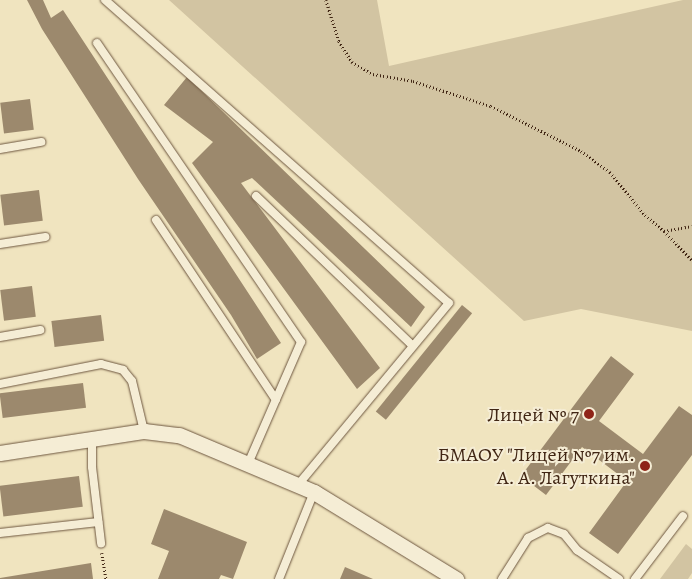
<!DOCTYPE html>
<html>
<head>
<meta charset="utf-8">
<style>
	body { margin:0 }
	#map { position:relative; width:692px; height:579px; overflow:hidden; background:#f0e4bf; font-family:Alegreya,serif }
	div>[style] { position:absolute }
	.green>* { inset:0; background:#d2c4a2 }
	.building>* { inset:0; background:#9c896d; transform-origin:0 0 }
	.path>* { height:2.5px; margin-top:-1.25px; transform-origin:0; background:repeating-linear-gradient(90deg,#412614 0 1px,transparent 0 3.5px) }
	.roads { filter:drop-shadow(0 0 1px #6d563f) drop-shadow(0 0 1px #6d563f) }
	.service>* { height:8px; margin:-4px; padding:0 4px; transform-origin:4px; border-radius:4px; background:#f5edd5 }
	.minor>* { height:15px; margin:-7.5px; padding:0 7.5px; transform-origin:7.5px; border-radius:7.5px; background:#f5edd5 }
	.dots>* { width:14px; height:14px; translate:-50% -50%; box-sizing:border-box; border:2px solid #f5edd5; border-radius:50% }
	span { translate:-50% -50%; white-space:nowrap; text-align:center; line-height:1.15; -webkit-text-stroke:4px #f5edd5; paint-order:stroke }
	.poi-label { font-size:20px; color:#412614 }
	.right { translate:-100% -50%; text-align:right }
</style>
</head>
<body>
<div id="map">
	<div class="green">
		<i style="clip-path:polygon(169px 0,377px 0,389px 66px,683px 0,692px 0,692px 331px,581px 309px,524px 321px)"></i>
		<i style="clip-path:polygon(686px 544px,692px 549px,692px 573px,688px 579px,660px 579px)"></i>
	</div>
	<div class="building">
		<i style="clip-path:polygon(27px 0,43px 0,51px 18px,63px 10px,281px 343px,257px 359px,231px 315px,138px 179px,42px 29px)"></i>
		<i style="clip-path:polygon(187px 77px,425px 307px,411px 327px,252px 178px,241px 183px,380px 368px,357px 389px,192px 163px,213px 142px,164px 105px)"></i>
		<i style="left:30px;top:99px;width:31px;height:30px;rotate:83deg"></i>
		<i style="left:39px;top:190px;width:31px;height:39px;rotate:83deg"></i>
		<i style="left:32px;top:286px;width:31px;height:32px;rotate:83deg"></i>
		<i style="left:462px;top:305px;width:13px;height:137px;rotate:39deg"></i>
		<i style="left:101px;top:315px;width:26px;height:50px;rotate:83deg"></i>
		<i style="clip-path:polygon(611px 356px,634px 374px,599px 421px,643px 454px,679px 406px,692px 415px,692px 455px,618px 554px,589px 533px,627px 481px,582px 447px,546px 495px,521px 476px)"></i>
		<i style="left:83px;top:383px;width:25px;height:84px;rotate:83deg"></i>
		<i style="left:79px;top:476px;width:31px;height:80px;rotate:83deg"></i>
		<i style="clip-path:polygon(164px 509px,247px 542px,233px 579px,221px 575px,219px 579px,158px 579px,169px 551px,151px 544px)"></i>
		<i style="clip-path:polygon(91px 563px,93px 579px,0 579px,0 578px)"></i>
		<i style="clip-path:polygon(345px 567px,373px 579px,340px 579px)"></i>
	</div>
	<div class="path">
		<i style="left:326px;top:0;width:43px;rotate:72.4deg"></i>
		<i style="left:339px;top:41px;width:25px;rotate:58deg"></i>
		<i style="left:352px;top:62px;width:24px;rotate:30deg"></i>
		<i style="left:373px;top:74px;width:41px;rotate:9.9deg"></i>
		<i style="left:413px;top:81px;width:82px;rotate:17.8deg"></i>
		<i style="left:491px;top:106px;width:101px;rotate:26.6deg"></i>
		<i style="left:581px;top:151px;width:36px;rotate:36deg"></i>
		<i style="left:610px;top:172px;width:55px;rotate:50.9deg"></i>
		<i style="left:645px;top:215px;width:25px;rotate:40deg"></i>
		<i style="left:664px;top:231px;width:28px;rotate:-10deg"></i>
		<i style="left:664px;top:231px;width:40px;rotate:46deg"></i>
		<i style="left:102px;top:553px;width:26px;rotate:81deg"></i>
	</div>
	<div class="roads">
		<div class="service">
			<i style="left:105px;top:0;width:458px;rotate:41.4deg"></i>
			<i style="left:449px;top:303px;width:236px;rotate:129.7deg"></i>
			<i style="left:97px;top:43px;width:362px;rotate:55.7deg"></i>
			<i style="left:301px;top:342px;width:133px;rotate:113.5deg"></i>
			<i style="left:0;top:149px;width:42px;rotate:-9.7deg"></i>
			<i style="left:256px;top:196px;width:217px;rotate:43.7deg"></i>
			<i style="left:156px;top:220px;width:216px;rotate:56.3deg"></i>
			<i style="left:0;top:244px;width:46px;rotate:-8.8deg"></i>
			<i style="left:0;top:337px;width:41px;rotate:-9.9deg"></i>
			<i style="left:0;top:384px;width:103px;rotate:-11.2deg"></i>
			<i style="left:101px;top:364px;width:23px;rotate:15deg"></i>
			<i style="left:123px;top:370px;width:14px;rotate:51deg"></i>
			<i style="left:132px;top:381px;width:51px;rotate:76.5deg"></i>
			<i style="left:92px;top:441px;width:26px;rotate:90deg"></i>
			<i style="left:92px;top:467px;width:77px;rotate:83.2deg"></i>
			<i style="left:0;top:533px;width:99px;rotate:-6.4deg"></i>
			<i style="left:279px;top:579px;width:94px;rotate:-68.1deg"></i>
			<i style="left:502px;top:579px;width:49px;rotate:-57.6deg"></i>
			<i style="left:528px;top:538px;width:22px;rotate:-27deg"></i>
			<i style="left:548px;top:528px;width:17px;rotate:21deg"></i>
			<i style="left:564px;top:534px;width:21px;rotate:51deg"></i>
			<i style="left:577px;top:550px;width:51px;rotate:34.6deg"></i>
			<i style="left:635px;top:579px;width:79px;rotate:-52.7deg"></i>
		</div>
		<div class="minor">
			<i style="left:0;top:453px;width:146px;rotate:-8.7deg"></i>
			<i style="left:144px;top:431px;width:35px;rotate:7deg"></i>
			<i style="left:179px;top:435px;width:147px;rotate:22.9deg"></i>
			<i style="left:314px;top:492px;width:167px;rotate:31.5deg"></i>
		</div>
	</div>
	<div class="dots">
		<i style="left:589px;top:414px;background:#8f2418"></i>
		<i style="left:645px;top:466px;background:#8f2418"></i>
	</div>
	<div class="poi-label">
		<span class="right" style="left:579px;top:414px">Лицей № 7</span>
		<span class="right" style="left:635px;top:466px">БМАОУ "Лицей №7 им.<br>А. А. Лагуткина"</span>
	</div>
</div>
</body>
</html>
